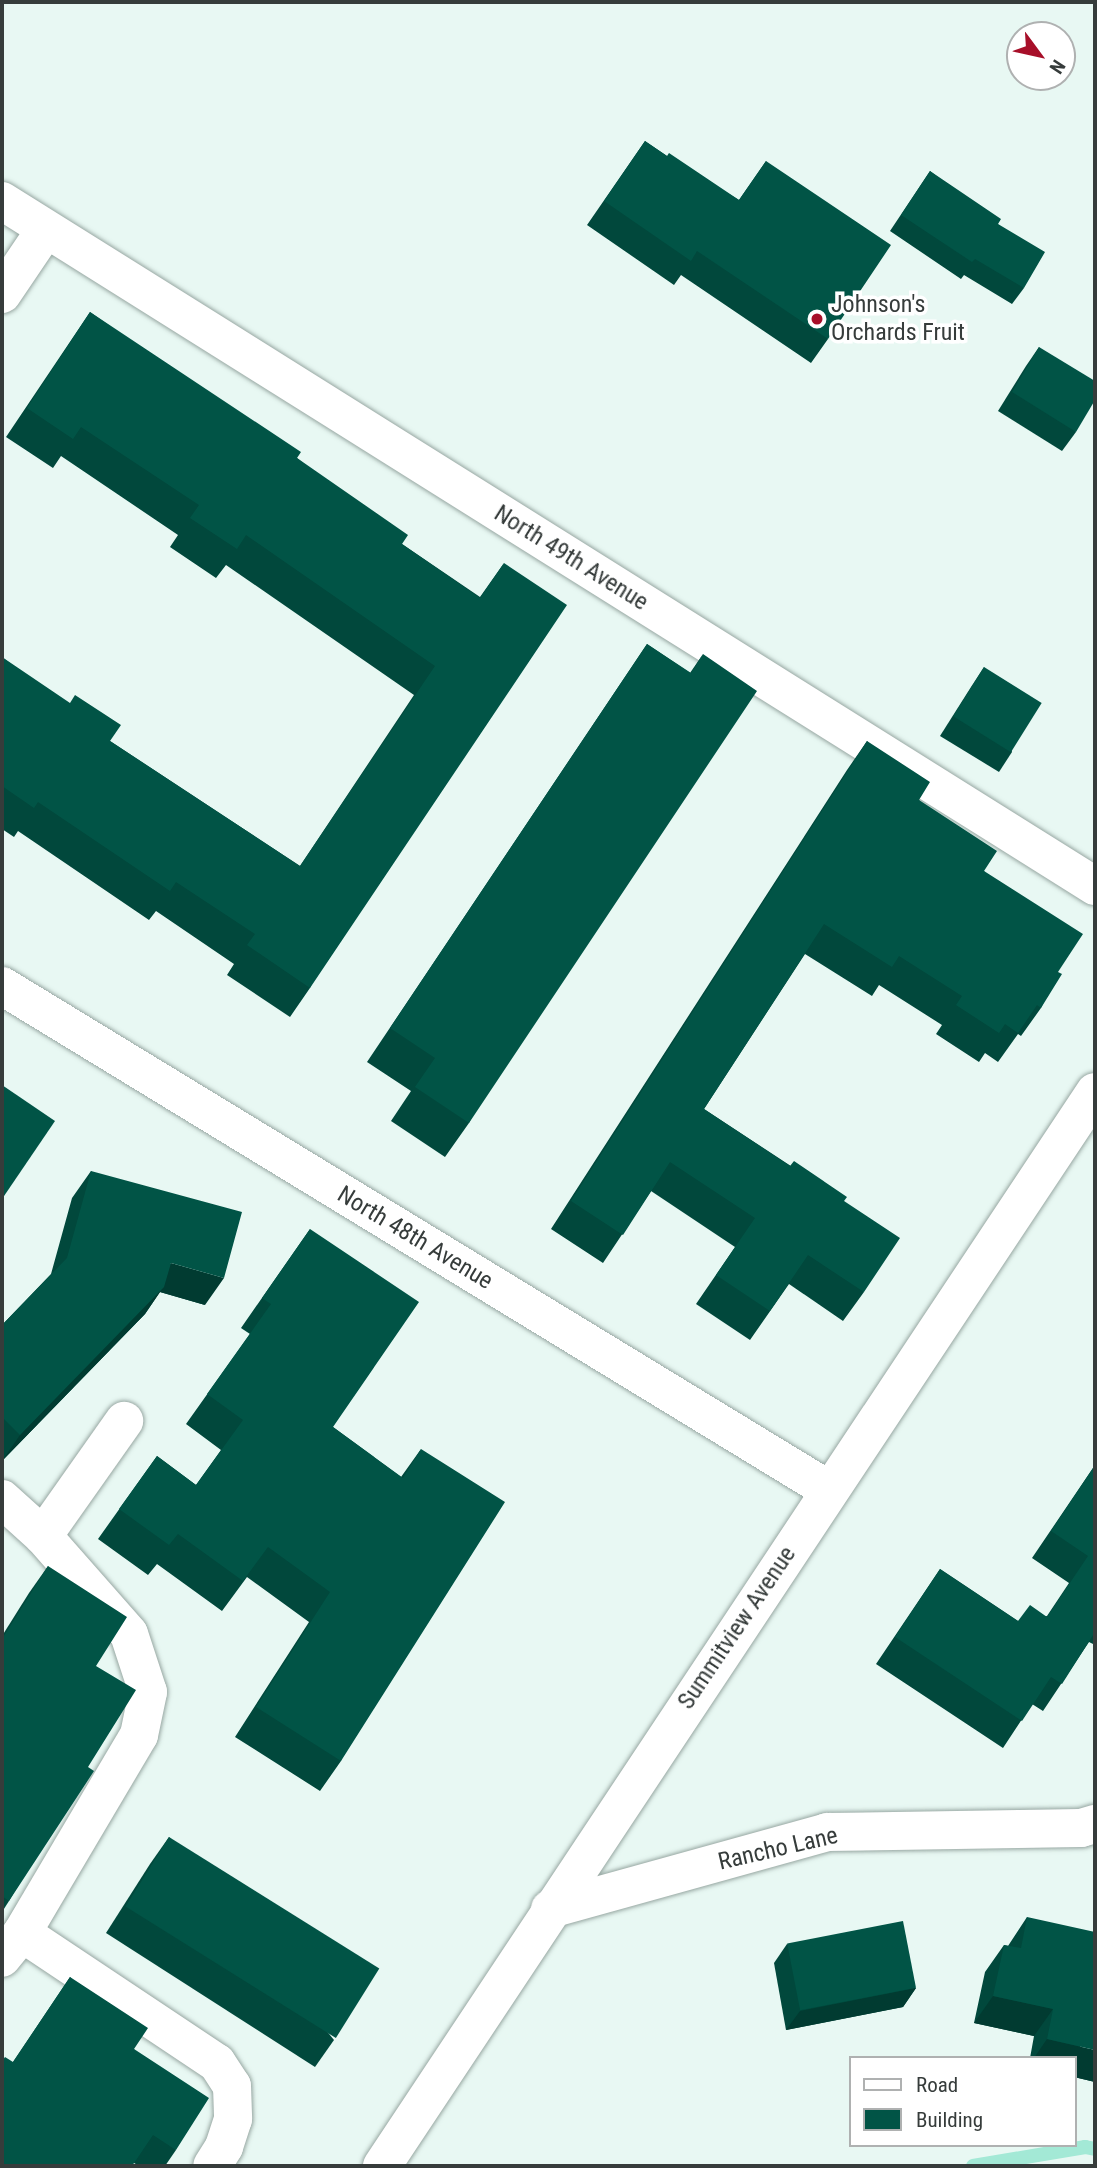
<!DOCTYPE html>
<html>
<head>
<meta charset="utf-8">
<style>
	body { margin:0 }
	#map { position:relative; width:1097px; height:2168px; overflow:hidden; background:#e8f8f3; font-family:"Roboto Condensed",sans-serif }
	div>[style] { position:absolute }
	.stream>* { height:14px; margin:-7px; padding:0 7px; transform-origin:7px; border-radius:7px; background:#a3e9d6 }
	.roads { filter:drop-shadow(0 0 2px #97a7a2) drop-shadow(0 0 2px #97a7a2) }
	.street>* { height:38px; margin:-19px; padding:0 19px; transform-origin:19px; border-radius:19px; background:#fff }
	.primary>* { height:38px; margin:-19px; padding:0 19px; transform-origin:19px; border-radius:19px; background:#fff }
	.wall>* { inset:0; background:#01483c }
	.shaded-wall>* { inset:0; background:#013b31 }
	.building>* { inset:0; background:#015446; transform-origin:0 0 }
	.dots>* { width:19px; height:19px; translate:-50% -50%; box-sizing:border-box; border:4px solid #fff; border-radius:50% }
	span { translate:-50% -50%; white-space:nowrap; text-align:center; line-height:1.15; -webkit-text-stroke:7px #fff; paint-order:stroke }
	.poi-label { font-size:24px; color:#363c3b }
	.left { translate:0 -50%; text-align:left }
	.street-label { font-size:24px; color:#363c3b }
	.frame { position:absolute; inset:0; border:4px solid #363c3b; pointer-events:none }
	.legend { position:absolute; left:849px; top:2056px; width:228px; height:91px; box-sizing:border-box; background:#fff; border:2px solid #afb1b1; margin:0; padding:9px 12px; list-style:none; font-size:21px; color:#363c3b }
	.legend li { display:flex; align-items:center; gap:14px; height:35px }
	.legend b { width:35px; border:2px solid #afb1b1 }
	.north { position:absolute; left:1006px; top:21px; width:70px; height:70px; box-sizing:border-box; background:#fff; border:2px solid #afb1b1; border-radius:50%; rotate:123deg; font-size:19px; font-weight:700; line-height:28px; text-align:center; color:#363c3b }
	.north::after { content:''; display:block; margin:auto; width:24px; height:32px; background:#a70f29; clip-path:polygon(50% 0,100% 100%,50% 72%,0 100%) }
</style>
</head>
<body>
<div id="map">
	<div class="stream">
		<i style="left:973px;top:2166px;width:114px;rotate:-9.6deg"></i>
		<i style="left:1085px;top:2147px;width:10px;rotate:11deg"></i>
	</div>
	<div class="roads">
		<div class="street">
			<i style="left:2px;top:201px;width:1290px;rotate:32.08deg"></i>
			<i style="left:2px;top:294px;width:78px;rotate:-55.9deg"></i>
			<i style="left:2px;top:986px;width:968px;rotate:31.36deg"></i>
			<i style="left:2px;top:1499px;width:55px;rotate:42.1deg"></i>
			<i style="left:43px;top:1536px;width:130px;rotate:48.7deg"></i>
			<i style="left:129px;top:1634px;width:61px;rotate:71.9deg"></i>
			<i style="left:148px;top:1692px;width:44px;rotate:101.8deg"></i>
			<i style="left:139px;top:1735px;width:230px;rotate:120.6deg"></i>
			<i style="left:22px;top:1933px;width:32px;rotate:129deg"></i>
			<i style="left:43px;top:1536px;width:141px;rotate:-54.8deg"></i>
			<i style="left:550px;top:1909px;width:288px;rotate:-15.5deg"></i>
			<i style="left:827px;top:1832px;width:254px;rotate:-0.9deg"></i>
			<i style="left:1081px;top:1828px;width:15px;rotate:-16deg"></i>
			<i style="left:22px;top:1933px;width:234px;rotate:33.7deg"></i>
			<i style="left:217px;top:2063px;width:27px;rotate:57deg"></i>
			<i style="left:232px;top:2086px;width:33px;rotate:88deg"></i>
			<i style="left:233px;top:2119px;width:29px;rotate:108deg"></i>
			<i style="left:224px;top:2147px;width:22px;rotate:122deg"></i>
		</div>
		<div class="primary">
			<i style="left:382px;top:2166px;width:1289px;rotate:-56.42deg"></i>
		</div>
	</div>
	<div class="wall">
		<i style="clip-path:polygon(645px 141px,667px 156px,739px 200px,766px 161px,828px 339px,811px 363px,681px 275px,674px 285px,587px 225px)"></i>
		<i style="clip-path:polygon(930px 171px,998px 224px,1024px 288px,1012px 304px,964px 275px,961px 279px,890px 231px)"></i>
		<i style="clip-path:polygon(90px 312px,297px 458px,402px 544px,480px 597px,504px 563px,310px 988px,290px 1017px,227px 975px,234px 964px,156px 911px,149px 920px,18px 831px,14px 837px,2px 829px,2px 657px,110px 741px,300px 866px,414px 695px,226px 565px,216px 578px,170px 547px,178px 535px,61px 456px,53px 468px,6px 437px)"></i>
		<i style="clip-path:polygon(1039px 347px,1076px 432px,1062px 451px,998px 411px,1026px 366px)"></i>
		<i style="clip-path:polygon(647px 644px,690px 673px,703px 654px,469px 1123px,445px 1157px,391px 1121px,411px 1091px,367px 1062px)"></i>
		<i style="clip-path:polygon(984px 667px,1012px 752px,999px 772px,940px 736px,971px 687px)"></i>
		<i style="clip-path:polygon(867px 741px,919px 800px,984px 871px,1058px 972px,1041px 1008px,1021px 1036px,1018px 1034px,998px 1062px,985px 1053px,979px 1062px,936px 1034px,942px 1025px,879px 985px,872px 996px,805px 954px,704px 1109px,844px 1201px,864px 1292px,843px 1321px,789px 1284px,750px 1340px,696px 1304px,735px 1247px,651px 1191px,603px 1263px,551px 1229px,847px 770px)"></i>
		<i style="clip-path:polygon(91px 1171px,205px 1305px,160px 1292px,145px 1314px,2px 1461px,2px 1325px,51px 1274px,72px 1198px)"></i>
		<i style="clip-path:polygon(310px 1229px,333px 1427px,401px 1477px,421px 1449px,341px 1761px,320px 1791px,235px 1737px,309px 1622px,247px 1577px,222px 1611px,157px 1564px,148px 1575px,98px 1539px,157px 1456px,196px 1485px,221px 1450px,186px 1424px,250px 1334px,241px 1328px)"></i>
		<i style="clip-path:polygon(1095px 1465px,1095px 1645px,1089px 1642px,1043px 1711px,1032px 1704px,1003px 1748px,876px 1664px,940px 1569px,1018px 1621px,1047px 1616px,1069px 1583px,1032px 1558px)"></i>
		<i style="clip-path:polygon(48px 1566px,96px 1666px,88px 1767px,9px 1901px,2px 1912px,2px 1636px,29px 1593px)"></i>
		<i style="clip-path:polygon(169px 1837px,334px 2040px,315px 2067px,106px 1933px,150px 1864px)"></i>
		<i style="clip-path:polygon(1027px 1917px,1095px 2082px,1074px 2077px,1074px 2058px,1030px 2058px,1034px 2036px,974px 2023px,985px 1972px,1004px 1945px,1008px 1946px)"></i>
		<i style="clip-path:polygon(787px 1944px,916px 1988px,903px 2007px,786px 2030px,774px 1963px)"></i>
		<i style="clip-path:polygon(70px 1977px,134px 2049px,176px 2150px,165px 2166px,139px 2166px,134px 2163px,13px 2062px)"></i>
	</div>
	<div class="shaded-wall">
		<i style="clip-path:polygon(171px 1263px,224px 1278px,205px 1305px,160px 1292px,145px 1314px,2px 1461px,20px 1435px)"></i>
		<i style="clip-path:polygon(916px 1988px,903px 2007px,786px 2030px,800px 2011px)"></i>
		<i style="clip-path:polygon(993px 1996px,1053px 2009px,1034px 2036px,974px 2023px)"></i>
		<i style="clip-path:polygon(1047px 2039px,1095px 2050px,1095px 2082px,1074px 2077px,1074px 2058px,1034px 2058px)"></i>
	</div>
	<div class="building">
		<i style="clip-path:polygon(645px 141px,667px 156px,669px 153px,739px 200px,766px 161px,891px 245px,828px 339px,697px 251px,691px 261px,604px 201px)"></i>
		<i style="clip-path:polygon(930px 171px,1001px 219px,998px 224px,1045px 252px,1024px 288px,975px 259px,972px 262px,901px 215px)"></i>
		<i style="clip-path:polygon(90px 312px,301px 452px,297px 458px,408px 535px,402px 544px,480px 598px,504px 563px,567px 605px,310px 988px,247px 945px,255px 934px,176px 882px,170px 891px,38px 802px,34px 808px,2px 786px,2px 657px,70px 703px,75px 695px,121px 725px,110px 741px,300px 866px,435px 666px,246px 535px,237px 549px,190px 518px,199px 505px,81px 427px,73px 439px,27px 408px)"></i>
		<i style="clip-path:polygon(1039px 347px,1095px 381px,1095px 400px,1076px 432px,1012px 392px)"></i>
		<i style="clip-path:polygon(647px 644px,691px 673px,703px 654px,757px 691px,469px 1123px,415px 1087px,435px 1058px,390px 1028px)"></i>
		<i style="left:984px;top:667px;width:68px;height:58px;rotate:32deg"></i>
		<i style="clip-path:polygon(867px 741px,930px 782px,919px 800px,997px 851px,984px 871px,1083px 934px,1058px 972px,1062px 974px,1041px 1008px,1037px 1005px,1018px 1033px,1005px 1024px,999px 1033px,956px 1005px,962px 996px,899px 956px,892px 967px,824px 924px,704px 1109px,790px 1166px,794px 1161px,847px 1197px,844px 1201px,900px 1238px,864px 1292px,808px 1255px,770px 1311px,716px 1275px,755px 1218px,670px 1162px,623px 1235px,571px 1201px)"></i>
		<i style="clip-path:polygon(2px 1085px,55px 1121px,2px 1199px)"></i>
		<i style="clip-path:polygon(91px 1171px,242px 1212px,224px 1278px,171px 1263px,164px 1287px,20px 1435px,2px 1417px,2px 1325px,67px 1258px)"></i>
		<i style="clip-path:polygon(310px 1229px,419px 1302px,333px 1427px,403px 1478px,421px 1449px,505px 1502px,341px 1761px,256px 1707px,330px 1592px,268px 1547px,243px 1581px,178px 1534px,169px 1545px,119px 1509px,157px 1456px,196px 1485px,243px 1420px,207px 1394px,271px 1304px,262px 1298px)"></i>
		<i style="clip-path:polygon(1095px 1465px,1095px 1632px,1062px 1684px,1051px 1677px,1022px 1721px,895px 1637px,940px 1569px,1018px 1621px,1030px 1605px,1047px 1617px,1088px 1556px,1051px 1531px)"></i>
		<i style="clip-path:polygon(48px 1566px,127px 1617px,96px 1666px,136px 1690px,88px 1767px,94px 1771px,9px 1901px,2px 1896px,2px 1639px)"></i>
		<i style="left:169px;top:1837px;width:248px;height:82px;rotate:32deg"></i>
		<i style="clip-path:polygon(1027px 1917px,1095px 1932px,1095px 2050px,1047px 2039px,1053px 2009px,993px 1996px,1004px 1945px,1021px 1948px)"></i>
		<i style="left:903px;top:1921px;width:68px;height:118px;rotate:79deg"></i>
		<i style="clip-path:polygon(70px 1977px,148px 2028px,134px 2049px,209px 2098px,176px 2150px,153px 2135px,132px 2166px,2px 2166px,2px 2061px,5px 2057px,13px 2062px)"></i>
	</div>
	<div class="dots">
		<i style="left:817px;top:319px;background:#a70f29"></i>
	</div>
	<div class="poi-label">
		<span class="left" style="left:831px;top:319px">Johnson's<br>Orchards Fruit</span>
	</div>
	<div class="street-label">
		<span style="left:571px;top:558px;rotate:32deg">North 49th Avenue</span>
		<span style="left:415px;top:1238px;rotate:31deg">North 48th Avenue</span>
		<span style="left:737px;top:1628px;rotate:-56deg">Summitview Avenue</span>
		<span style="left:778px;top:1849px;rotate:-13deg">Rancho Lane</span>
	</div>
	<div class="frame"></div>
	<ul class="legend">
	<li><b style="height:9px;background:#fff"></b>Road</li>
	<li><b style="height:19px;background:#015446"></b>Building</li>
	</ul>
	<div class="north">N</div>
</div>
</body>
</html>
